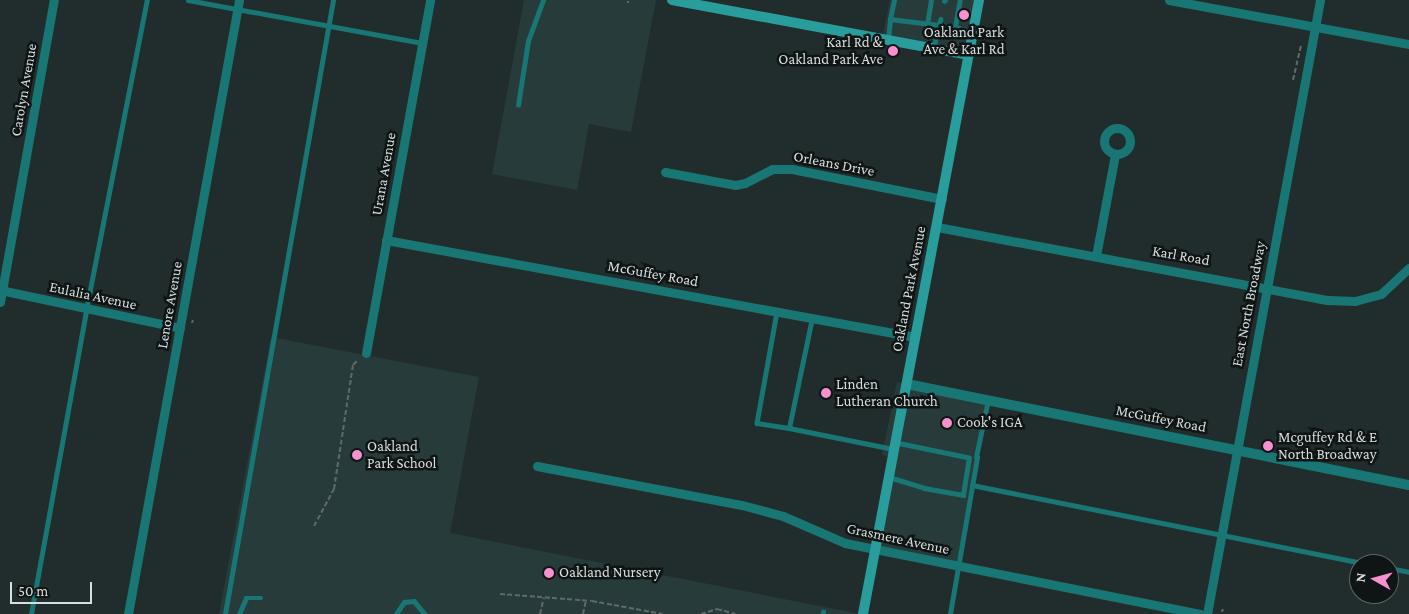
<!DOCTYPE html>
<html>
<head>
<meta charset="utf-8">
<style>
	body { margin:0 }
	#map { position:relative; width:1409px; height:614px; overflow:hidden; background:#212d2c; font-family:"Crimson Pro",serif }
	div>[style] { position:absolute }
	.built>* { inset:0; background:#273b3b }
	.path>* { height:2px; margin-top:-1px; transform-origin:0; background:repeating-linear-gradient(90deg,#5f6969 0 5px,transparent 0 7.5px) }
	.service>* { height:4.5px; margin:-2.25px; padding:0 2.25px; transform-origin:2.25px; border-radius:2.25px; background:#187675 }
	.minor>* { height:9px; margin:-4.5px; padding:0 4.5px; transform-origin:4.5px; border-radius:4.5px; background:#187675 }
	.minor>.ring { margin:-4.5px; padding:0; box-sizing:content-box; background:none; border:9px solid #187675; border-radius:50% }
	.tertiary>* { height:10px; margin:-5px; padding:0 5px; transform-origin:5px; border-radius:5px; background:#187675 }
	.secondary>* { height:10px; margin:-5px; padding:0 5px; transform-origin:5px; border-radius:5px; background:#289d9c }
	.dots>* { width:14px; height:14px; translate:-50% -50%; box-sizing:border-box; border:2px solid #0f1414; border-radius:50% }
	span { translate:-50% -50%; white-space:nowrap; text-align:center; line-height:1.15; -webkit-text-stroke:5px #0f1414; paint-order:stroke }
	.poi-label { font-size:15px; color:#d7dede }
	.right { translate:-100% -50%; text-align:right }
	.left { translate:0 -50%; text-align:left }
	.street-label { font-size:15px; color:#d7dede }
	.north { position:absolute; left:1349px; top:554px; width:50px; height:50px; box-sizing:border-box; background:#0f1414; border:1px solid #5f6565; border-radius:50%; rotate:277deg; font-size:14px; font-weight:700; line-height:20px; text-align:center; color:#d7dede }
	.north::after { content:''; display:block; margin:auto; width:18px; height:22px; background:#f790ce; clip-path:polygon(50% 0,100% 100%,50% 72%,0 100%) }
	.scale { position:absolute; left:10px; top:582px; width:82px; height:22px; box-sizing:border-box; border:2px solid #d7dede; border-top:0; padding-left:6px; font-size:15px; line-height:18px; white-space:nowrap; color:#d7dede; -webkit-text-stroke:4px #0f1414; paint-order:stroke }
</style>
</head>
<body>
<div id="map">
	<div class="built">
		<i style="clip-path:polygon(524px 0,656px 0,631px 132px,589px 124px,577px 190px,492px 174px)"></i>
		<i style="clip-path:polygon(890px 0,977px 0,966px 56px,882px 39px)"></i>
		<i style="clip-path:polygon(271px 337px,479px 377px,450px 533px,860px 614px,219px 614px)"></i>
		<i style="clip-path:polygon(897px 382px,989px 400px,956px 567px,875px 551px,893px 457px,882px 455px)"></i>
	</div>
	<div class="path">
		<i style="left:628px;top:3px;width:2px;rotate:-90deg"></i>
		<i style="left:1293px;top:80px;width:37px;rotate:-77deg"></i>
		<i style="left:192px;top:323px;width:3px;rotate:-72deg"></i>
		<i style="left:314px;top:526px;width:42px;rotate:-61.6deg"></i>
		<i style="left:334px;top:489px;width:125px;rotate:-81.3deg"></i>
		<i style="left:353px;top:365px;width:7px;rotate:-45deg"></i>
		<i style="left:500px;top:594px;width:92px;rotate:4.4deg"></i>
		<i style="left:592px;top:601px;width:72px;rotate:10.4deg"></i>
		<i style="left:1222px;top:612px;width:3px;rotate:-72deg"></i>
		<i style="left:540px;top:614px;width:17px;rotate:-77deg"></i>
		<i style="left:583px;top:614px;width:14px;rotate:-78deg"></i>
		<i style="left:701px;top:614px;width:17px;rotate:-17deg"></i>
		<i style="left:717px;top:609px;width:20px;rotate:15deg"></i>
	</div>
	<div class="service">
		<i style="left:188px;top:0;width:238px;rotate:10.4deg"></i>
		<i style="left:944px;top:1px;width:1px;rotate:-45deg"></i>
		<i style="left:890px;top:19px;width:19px;rotate:-78deg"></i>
		<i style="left:941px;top:19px;width:6px;rotate:108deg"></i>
		<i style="left:939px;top:25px;width:16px;rotate:7deg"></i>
		<i style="left:955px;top:27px;width:27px;rotate:-80deg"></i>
		<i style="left:927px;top:25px;width:25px;rotate:-81deg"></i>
		<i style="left:955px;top:27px;width:19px;rotate:16deg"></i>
		<i style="left:888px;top:39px;width:20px;rotate:-84deg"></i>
		<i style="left:890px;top:19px;width:49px;rotate:7deg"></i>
		<i style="left:939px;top:25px;width:24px;rotate:102deg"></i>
		<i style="left:518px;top:105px;width:65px;rotate:-81.1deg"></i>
		<i style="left:528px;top:41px;width:44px;rotate:-69.9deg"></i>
		<i style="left:777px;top:312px;width:113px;rotate:100.2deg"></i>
		<i style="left:757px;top:423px;width:32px;rotate:9deg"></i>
		<i style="left:789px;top:428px;width:112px;rotate:-78.2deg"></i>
		<i style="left:789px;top:428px;width:106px;rotate:11.4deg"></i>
		<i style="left:976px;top:457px;width:58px;rotate:-78.1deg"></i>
		<i style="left:889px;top:477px;width:37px;rotate:17deg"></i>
		<i style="left:924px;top:488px;width:40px;rotate:10deg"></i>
		<i style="left:963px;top:495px;width:37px;rotate:-81deg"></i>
		<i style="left:969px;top:458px;width:75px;rotate:-168.4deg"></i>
		<i style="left:972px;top:485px;width:404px;rotate:11.3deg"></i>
		<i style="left:1389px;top:568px;width:20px;rotate:11deg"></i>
		<i style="left:31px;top:614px;width:309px;rotate:-79.7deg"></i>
		<i style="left:86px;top:310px;width:316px;rotate:-78.9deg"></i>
		<i style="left:225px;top:614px;width:623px;rotate:-80.02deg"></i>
		<i style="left:239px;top:614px;width:17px;rotate:-66deg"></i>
		<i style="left:246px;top:598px;width:15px"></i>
		<i style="left:396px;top:614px;width:14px;rotate:-56deg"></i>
		<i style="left:404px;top:602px;width:10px;rotate:-6deg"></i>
		<i style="left:414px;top:601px;width:17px;rotate:50deg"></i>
		<i style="left:823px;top:614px;width:2px;rotate:-90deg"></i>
		<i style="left:950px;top:614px;width:159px;rotate:-80.2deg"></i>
	</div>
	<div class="minor">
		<i style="left:1169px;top:0;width:244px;rotate:10.4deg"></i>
		<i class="ring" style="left:1104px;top:128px;width:17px;height:17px"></i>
		<i style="left:665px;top:172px;width:71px;rotate:10.5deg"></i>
		<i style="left:735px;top:185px;width:10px;rotate:-11deg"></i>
		<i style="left:745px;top:183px;width:30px;rotate:-27deg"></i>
		<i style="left:772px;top:169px;width:20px"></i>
		<i style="left:792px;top:169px;width:153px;rotate:11.3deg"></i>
		<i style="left:937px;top:227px;width:398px;rotate:10.6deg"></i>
		<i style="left:1328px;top:300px;width:27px;rotate:2deg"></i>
		<i style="left:1355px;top:301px;width:27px;rotate:-15deg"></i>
		<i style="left:1381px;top:294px;width:38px;rotate:-43deg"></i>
		<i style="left:386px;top:240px;width:538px;rotate:10.39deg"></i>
		<i style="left:1096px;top:256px;width:104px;rotate:-79.4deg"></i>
		<i style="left:0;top:290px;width:184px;rotate:11.9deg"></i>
		<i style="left:0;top:302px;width:307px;rotate:-79.9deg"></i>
		<i style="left:366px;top:353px;width:359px;rotate:-79.7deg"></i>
		<i style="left:537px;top:466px;width:209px;rotate:10.8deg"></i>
		<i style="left:742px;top:505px;width:42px;rotate:15deg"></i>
		<i style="left:783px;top:516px;width:68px;rotate:23.5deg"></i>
		<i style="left:845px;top:543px;width:362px;rotate:11.3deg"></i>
		<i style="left:128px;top:614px;width:624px;rotate:-79.75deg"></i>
		<i style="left:1207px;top:614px;width:624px;rotate:-79.57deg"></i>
	</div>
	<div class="tertiary">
		<i style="left:907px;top:384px;width:512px;rotate:11.38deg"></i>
	</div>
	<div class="secondary">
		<i style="left:672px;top:0;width:301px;rotate:10.5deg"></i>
		<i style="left:863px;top:614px;width:625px;rotate:-79.3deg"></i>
	</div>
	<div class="dots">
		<i style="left:964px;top:15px;background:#f790ce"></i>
		<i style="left:893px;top:51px;background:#f790ce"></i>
		<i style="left:826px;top:393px;background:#f790ce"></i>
		<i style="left:947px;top:423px;background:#f790ce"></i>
		<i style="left:1268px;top:446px;background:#f790ce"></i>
		<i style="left:357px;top:455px;background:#f790ce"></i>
		<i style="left:549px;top:573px;background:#f790ce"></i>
	</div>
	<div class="poi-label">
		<span style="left:964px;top:41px">Oakland Park<br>Ave &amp; Karl Rd</span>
		<span class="right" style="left:883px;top:51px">Karl Rd &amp;<br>Oakland Park Ave</span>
		<span class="left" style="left:836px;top:393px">Linden<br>Lutheran Church</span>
		<span class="left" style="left:957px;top:423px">Cook's IGA</span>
		<span class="left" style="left:1278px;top:446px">Mcguffey Rd &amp; E<br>North Broadway</span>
		<span class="left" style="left:367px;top:455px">Oakland<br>Park School</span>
		<span class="left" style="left:559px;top:573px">Oakland Nursery</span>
	</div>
	<div class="street-label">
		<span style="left:24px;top:90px;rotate:-80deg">Carolyn Avenue</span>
		<span style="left:834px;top:164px;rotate:11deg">Orleans Drive</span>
		<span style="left:384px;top:174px;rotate:-80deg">Urana Avenue</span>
		<span style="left:1181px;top:256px;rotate:10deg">Karl Road</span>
		<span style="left:653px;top:274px;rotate:10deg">McGuffey Road</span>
		<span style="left:909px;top:289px;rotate:-79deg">Oakland Park Avenue</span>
		<span style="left:93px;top:296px;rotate:12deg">Eulalia Avenue</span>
		<span style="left:1249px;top:304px;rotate:-79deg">East North Broadway</span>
		<span style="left:170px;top:305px;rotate:-80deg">Lenore Avenue</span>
		<span style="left:1161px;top:419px;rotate:11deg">McGuffey Road</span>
		<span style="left:898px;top:539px;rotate:12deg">Grasmere Avenue</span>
	</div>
	<div class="north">N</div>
	<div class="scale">50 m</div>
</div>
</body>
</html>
